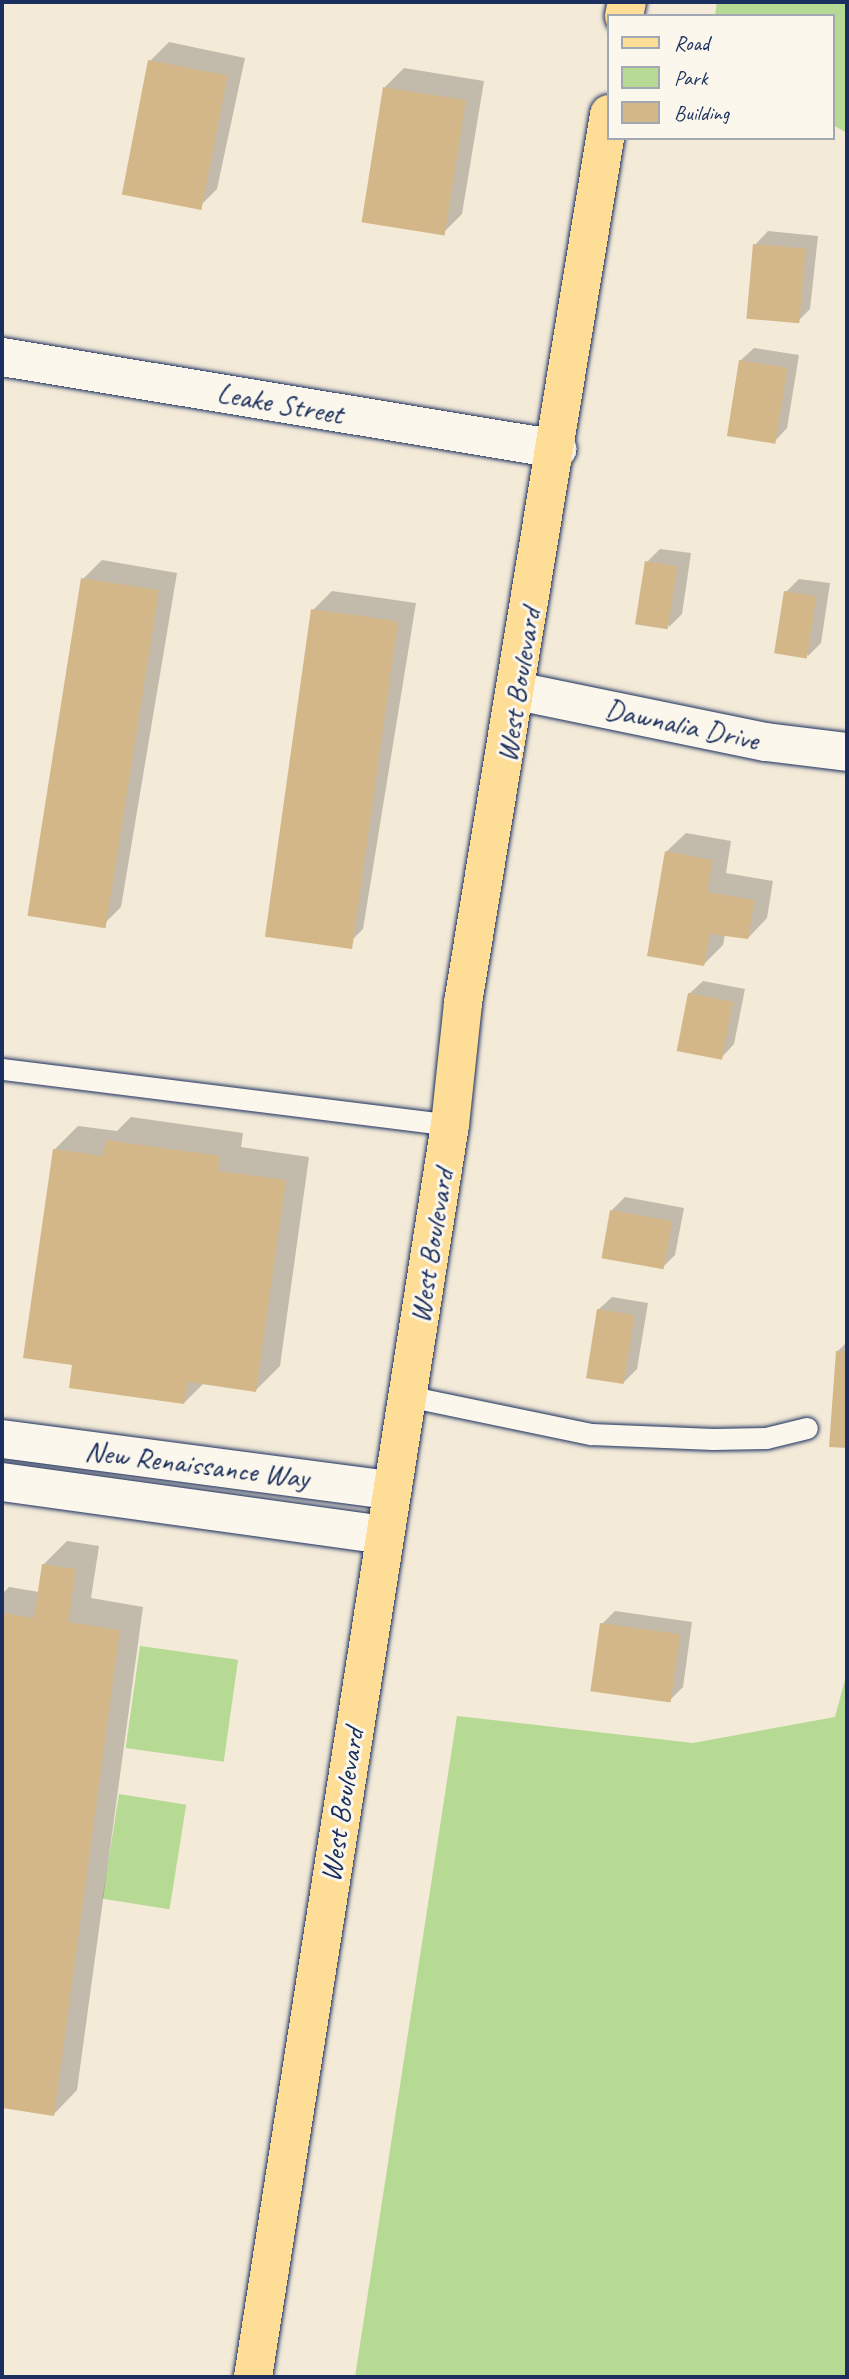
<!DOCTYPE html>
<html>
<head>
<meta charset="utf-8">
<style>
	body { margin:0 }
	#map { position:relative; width:849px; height:2379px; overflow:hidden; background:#f3ead8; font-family:Caveat,sans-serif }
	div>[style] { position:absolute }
	.green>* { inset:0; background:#b6d993; transform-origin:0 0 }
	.shadow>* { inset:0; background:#0003 }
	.building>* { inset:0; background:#d4b789; transform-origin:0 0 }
	.roads { filter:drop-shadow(0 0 2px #1b2f5e) drop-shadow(0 0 2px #1b2f5e) }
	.service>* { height:21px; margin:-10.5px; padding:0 10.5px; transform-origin:10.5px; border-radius:10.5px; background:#fbf7ec }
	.minor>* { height:38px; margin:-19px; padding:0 19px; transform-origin:19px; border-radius:19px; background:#fbf7ec }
	.primary>* { height:38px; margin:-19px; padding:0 19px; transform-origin:19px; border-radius:19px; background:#fedd96 }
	span { translate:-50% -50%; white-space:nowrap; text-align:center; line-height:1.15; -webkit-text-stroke:6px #fbf7ec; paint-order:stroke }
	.street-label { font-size:30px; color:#1b2f5e }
	.frame { position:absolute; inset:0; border:4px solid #1b2f5e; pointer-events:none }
	.legend { position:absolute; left:607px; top:14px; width:228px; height:126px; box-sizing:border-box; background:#fbf7ec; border:2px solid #a1a7b3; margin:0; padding:9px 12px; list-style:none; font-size:21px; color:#1b2f5e }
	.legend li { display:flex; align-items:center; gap:14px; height:35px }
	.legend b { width:35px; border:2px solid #a1a7b3 }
</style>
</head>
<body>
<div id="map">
	<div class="green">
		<i style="clip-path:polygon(717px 2px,847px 2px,847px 133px,833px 125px,833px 16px,715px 16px)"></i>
		<i style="left:140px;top:1646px;width:99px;height:103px;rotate:8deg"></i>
		<i style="clip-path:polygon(847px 1672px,847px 2377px,355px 2377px,457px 1716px,693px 1743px,835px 1717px)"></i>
		<i style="left:119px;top:1794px;width:68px;height:106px;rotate:9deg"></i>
	</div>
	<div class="shadow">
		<i style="clip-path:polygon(169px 42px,245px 58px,217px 189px,198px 208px,150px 61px)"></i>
		<i style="clip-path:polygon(404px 68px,484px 81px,462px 214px,443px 233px,385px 87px)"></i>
		<i style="clip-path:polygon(768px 231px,818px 236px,810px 309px,797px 322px,755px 245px)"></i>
		<i style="clip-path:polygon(754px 348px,799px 355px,787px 428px,774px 442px,740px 361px)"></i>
		<i style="clip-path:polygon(660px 549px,691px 553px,682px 614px,669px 627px,647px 562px)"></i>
		<i style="clip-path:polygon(102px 560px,177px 573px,121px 907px,102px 926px,83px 579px)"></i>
		<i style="clip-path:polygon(799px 579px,830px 583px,821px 643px,808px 656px,786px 592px)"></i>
		<i style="clip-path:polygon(332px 591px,416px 603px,363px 929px,344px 948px,313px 610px)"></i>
		<i style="clip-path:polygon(686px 833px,731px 841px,726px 873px,773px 881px,767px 918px,748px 938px,725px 934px,723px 945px,704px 964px,666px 852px)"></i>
		<i style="clip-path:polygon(703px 981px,745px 989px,734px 1044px,721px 1058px,689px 994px)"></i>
		<i style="clip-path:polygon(131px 1117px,243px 1133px,241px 1147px,309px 1157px,280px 1366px,256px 1390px,204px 1383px,184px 1403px,74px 1363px,54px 1150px,78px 1126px,117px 1131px)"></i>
		<i style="clip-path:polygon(625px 1197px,684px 1208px,675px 1255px,662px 1268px,612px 1210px)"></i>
		<i style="clip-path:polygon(612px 1297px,648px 1303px,637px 1369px,624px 1382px,598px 1310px)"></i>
		<i style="clip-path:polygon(847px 1342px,847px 1447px,831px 1446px,837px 1352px)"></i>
		<i style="clip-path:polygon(67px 1541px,99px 1546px,91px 1598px,143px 1607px,77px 2090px,54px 2114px,2px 2106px,2px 1594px,9px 1587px,39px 1592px,43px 1565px)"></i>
		<i style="clip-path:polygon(615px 1611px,692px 1622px,683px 1687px,670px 1700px,602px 1624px)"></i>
	</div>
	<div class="building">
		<i style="left:148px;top:60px;width:81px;height:137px;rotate:11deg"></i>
		<i style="left:383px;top:87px;width:84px;height:137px;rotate:9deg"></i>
		<i style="left:753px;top:244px;width:53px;height:75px;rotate:5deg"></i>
		<i style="left:739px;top:360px;width:49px;height:77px;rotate:9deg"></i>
		<i style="left:645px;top:561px;width:33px;height:64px;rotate:9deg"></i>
		<i style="left:81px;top:578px;width:79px;height:342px;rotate:9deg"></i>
		<i style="left:784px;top:591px;width:33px;height:63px;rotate:9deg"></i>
		<i style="left:311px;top:609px;width:88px;height:331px;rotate:8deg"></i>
		<i style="clip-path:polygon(665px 851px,713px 860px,707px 892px,755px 900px,748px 939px,710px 934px,704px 966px,647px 956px)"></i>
		<i style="left:688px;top:993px;width:46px;height:59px;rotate:11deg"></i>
		<i style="clip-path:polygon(106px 1140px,220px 1156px,218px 1171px,286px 1180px,256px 1392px,188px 1382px,184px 1404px,69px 1388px,72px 1365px,23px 1358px,53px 1149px,103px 1156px)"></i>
		<i style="left:610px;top:1210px;width:63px;height:49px;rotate:10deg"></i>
		<i style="left:597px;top:1309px;width:38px;height:70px;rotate:9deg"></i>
		<i style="clip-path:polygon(836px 1351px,847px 1352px,847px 1448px,829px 1447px)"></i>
		<i style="clip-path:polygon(42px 1564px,76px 1569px,68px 1622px,120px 1630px,54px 2116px,2px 2108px,2px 1613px,34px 1618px)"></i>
		<i style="left:600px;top:1623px;width:81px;height:69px;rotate:8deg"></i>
	</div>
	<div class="roads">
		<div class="service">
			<i style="left:2px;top:1069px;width:451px;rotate:7.1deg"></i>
			<i style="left:407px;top:1396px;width:188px;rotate:11.7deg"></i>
			<i style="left:591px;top:1434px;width:122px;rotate:2.3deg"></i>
			<i style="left:713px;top:1439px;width:53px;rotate:-1.1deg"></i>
			<i style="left:766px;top:1438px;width:42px;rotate:-13.7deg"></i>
		</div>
		<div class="minor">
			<i style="left:2px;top:357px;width:563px;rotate:9.41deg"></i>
			<i style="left:517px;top:691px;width:254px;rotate:11.6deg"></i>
			<i style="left:766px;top:742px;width:82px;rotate:7deg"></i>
			<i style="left:2px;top:1439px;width:393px;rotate:7.5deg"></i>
			<i style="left:2px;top:1482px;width:386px;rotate:7.9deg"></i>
		</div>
		<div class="primary">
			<i style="left:624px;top:16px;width:14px;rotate:-78deg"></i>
			<i style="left:253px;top:2377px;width:1267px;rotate:-81.06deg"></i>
			<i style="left:450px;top:1125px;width:123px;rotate:-83.9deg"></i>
			<i style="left:463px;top:1003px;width:901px;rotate:-80.67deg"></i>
		</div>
	</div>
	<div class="street-label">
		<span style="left:280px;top:403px;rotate:10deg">Leake Street</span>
		<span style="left:518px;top:685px;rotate:-81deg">West Boulevard</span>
		<span style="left:682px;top:724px;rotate:12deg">Dawnalia Drive</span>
		<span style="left:431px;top:1246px;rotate:-81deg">West Boulevard</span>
		<span style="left:197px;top:1464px;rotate:7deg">New Renaissance Way</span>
		<span style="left:342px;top:1805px;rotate:-81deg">West Boulevard</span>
	</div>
	<div class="frame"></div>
	<ul class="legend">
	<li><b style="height:9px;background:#fedd96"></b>Road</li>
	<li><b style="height:19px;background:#b6d993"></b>Park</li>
	<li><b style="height:19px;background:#d4b789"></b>Building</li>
	</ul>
</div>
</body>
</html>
